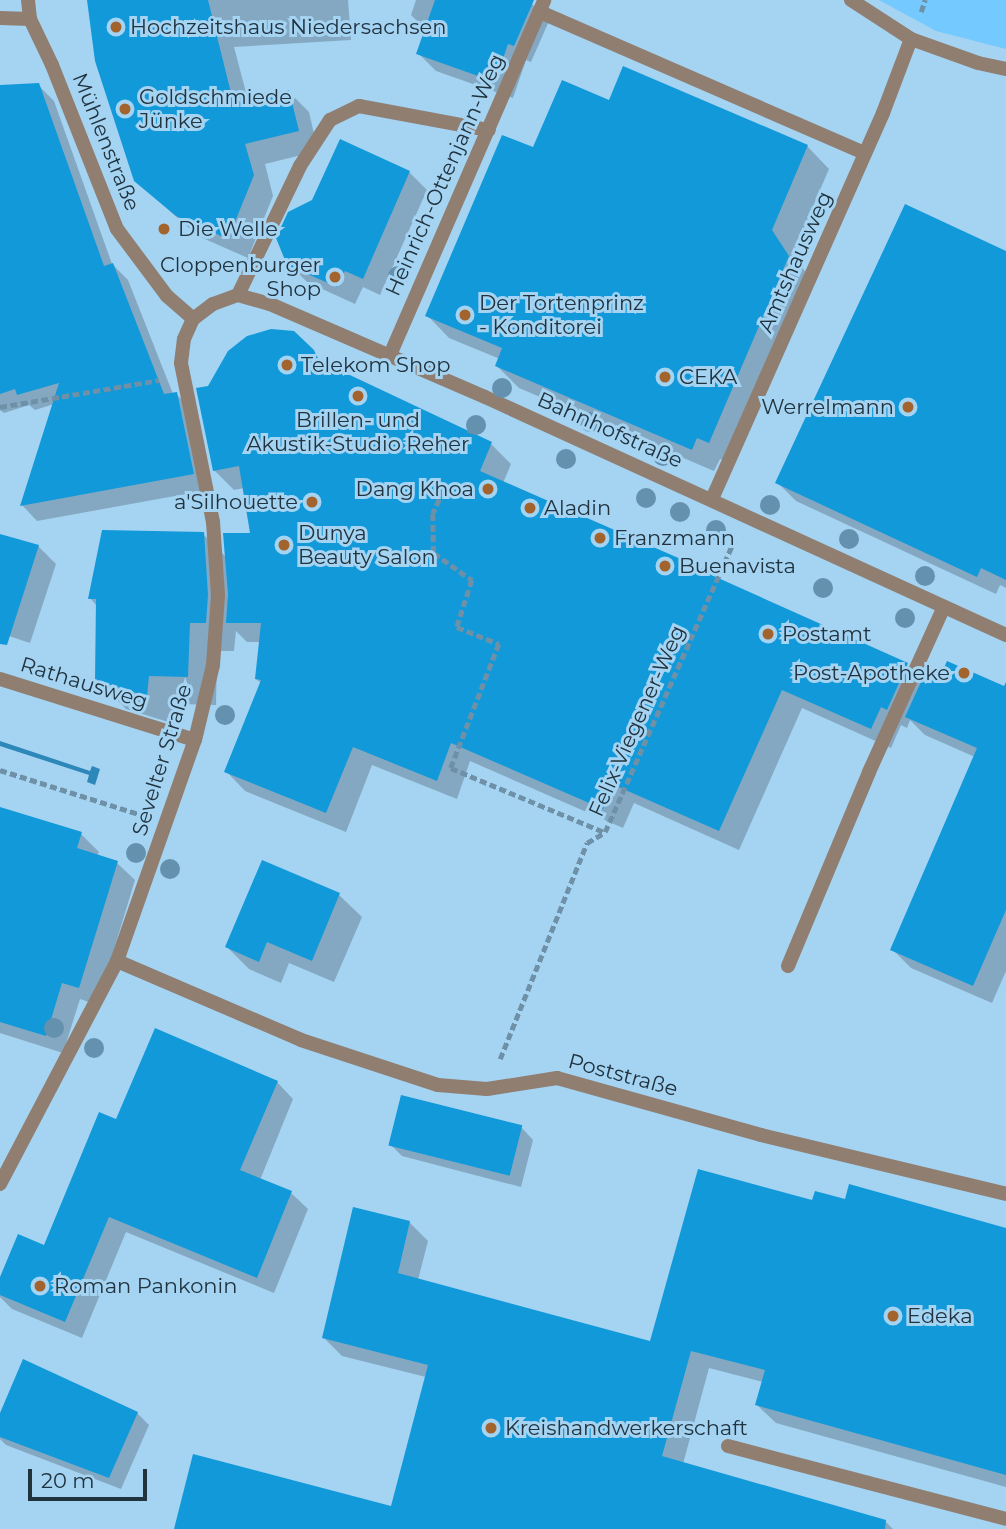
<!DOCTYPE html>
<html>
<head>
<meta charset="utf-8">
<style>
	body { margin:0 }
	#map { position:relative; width:1006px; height:1529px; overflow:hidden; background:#a5d3f2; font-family:Montserrat,sans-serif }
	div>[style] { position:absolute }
	.green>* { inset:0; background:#74c9fe }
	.water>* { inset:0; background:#2e87b9 }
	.shadow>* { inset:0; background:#0003 }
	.building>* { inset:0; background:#1299d9; transform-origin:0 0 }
	.path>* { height:4.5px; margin-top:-2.25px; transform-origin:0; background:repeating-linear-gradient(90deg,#6e91a8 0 7px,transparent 0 10.5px) }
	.lane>* { height:14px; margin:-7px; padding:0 7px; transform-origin:7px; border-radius:7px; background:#907e71 }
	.street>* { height:14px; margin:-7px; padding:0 7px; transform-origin:7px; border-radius:7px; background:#907e71 }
	.trees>* { width:20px; height:20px; margin:-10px; border-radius:50%; background:#6391ae }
	.dots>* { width:19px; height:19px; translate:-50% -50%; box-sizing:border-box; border:4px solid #a5d3f2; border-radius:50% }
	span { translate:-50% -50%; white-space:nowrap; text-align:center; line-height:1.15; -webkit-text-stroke:6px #a5d3f2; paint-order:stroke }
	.poi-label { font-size:21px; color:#20333f }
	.left { translate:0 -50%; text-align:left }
	.right { translate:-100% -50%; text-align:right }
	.street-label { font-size:21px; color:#20333f }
	.scale { position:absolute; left:28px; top:1469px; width:119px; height:32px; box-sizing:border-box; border:4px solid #20333f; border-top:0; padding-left:9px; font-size:21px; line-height:24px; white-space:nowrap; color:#20333f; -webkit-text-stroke:5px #a5d3f2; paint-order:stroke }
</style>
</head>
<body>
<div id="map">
	<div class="green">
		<i style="clip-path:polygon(879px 0,1006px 0,1006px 49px,936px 31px)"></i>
	</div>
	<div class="water">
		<i style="clip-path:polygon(0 741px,90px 771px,92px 766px,100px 769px,95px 785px,87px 782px,89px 775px,0 746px)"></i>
	</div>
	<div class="shadow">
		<i style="clip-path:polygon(89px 0,348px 0,351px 40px,234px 47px,248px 100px,288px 91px,309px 112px,318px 151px,265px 164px,273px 196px,248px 258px,198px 236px,135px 180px)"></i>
		<i style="clip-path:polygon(416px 0,521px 0,532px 4px,549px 21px,531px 62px,526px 60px,513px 98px,436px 71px,418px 53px,426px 30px,411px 15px)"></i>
		<i style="clip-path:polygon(38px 85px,54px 101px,112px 264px,128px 280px,173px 394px,176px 394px,192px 409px,208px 490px,37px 521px,22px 505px,54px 404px,35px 410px,29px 405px,4px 413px,0 410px,0 87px)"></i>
		<i style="clip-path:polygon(610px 103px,807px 146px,829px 169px,793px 253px,810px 279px,731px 463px,720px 459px,714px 471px,519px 388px,497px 366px,500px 359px,449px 338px,427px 315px,534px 150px)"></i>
		<i style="clip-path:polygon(409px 172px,427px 190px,380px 295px,363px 287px,355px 304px,307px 282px,289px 264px)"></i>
		<i style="clip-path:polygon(1006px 253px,1006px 588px,1000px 585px,996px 594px,796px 501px,777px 482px)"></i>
		<i style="clip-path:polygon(293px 333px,329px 368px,491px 444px,511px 464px,503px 483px,707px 572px,712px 577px,907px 665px,923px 681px,941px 680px,1006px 688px,1006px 971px,992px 1003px,911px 968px,892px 949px,975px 757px,925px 735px,910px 720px,907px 728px,901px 725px,891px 748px,802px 708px,739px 850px,634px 803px,623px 828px,470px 761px,457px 799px,372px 765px,346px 832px,245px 791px,226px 771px,261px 683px,256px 679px,261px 642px,247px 642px,236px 631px,234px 651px,217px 651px,216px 705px,177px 704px,175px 724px,126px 709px,97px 680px,97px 606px,90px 598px,203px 534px,227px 558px,252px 535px,244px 488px,234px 490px,214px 470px,209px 388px)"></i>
		<i style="clip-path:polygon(38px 546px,56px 564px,30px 643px,0 633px,0 547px)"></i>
		<i style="clip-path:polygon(0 809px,81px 834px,99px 852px,97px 856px,117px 863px,135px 880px,97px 1005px,80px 999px,63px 1053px,0 1033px)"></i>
		<i style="clip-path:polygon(263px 862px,339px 895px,362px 917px,334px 982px,289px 963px,281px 983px,249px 969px,227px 947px)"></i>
		<i style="clip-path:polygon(277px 1082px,293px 1099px,260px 1180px,291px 1193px,308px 1209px,274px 1293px,126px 1232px,82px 1338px,12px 1309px,0 1297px,0 1282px,45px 1247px,117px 1122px)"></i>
		<i style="clip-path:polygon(521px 1127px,533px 1140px,521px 1187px,402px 1156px,390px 1144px)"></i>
		<i style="clip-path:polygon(846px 1202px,1006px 1229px,1006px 1487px,776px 1423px,757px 1405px,763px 1382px,709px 1368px,683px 1464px,885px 1521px,893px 1529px,175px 1529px,392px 1508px,426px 1377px,342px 1356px,324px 1338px,409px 1222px,428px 1241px,418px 1280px,652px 1343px,813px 1203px)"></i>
		<i style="clip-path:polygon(137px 1413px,149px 1425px,121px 1489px,6px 1445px,0 1439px,0 1417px)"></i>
	</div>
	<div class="building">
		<i style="clip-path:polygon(87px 0,208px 0,233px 101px,289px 90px,299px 131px,245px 144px,254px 175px,228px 239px,176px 216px,134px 181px,95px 61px)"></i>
		<i style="clip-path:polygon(435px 0,534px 0,514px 46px,508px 44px,495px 82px,416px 54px)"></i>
		<i style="clip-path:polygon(623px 66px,808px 145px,772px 230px,789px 256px,709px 443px,697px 438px,692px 450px,495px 366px,502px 348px,425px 316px,502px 135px,533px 147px,562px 80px,609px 100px)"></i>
		<i style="clip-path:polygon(39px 83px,104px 266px,113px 263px,164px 394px,177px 392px,194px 474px,20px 506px,59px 383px,17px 395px,15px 389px,0 394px,0 85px)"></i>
		<i style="clip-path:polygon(340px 139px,410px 171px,363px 279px,345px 271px,337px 287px,287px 265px,276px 238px,288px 212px,312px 200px)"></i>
		<i style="clip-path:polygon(905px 204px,1006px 251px,1006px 580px,981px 568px,977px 577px,775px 483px)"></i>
		<i style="clip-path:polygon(271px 329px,294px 331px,314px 350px,318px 360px,492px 442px,480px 471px,708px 571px,707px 573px,908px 663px,887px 710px,881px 707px,871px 729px,782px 690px,719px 831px,614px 785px,603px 809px,451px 743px,437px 781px,353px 747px,326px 813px,224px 772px,261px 680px,255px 679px,261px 623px,226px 623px,228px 594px,223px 533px,250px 533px,239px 466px,213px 471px,196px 388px,208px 386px,228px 351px,247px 336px)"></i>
		<i style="clip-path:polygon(102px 530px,204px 532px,208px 595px,206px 623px,190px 623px,188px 677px,149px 676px,147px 696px,95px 681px,96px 599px,88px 599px)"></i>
		<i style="clip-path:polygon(0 534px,39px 545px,7px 645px,0 644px)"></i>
		<i style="clip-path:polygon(947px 661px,1004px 686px,1006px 682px,1006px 910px,973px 986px,890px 950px,977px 748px,905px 717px,926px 671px,940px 677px)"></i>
		<i style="clip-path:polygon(0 807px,82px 832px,77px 848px,118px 861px,79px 988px,62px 983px,46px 1036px,0 1022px)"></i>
		<i style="clip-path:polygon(262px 860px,340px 893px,312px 961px,267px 942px,259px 962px,225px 947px)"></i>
		<i style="clip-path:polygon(155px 1028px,278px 1081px,240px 1170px,292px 1191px,257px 1278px,109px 1217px,65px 1322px,0 1295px,0 1277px,18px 1234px,44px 1245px,99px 1112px,116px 1119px)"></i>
		<i style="left:401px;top:1095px;width:125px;height:52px;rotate:14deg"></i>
		<i style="clip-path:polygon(698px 1169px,812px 1200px,815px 1191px,845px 1199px,849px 1184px,1006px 1228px,1006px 1475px,755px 1405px,765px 1370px,691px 1351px,662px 1456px,886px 1520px,885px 1529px,174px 1529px,193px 1454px,391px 1506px,428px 1365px,322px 1338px,353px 1207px,410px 1221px,398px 1273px,650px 1341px)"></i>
		<i style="clip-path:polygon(23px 1359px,138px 1412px,109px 1478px,0 1437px,0 1413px)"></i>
	</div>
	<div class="path">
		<i style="left:921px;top:12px;width:13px;rotate:-72deg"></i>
		<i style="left:0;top:407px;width:161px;rotate:-9.6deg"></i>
		<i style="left:469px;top:433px;width:14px;rotate:-65deg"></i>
		<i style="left:444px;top:490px;width:26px;rotate:115deg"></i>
		<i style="left:433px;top:514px;width:39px;rotate:89deg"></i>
		<i style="left:434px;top:553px;width:47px;rotate:35.4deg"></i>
		<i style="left:472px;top:580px;width:49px;rotate:107.7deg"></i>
		<i style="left:457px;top:627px;width:45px;rotate:22deg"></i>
		<i style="left:499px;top:644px;width:133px;rotate:111.2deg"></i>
		<i style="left:451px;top:768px;width:166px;rotate:22.7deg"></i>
		<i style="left:0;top:770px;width:146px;rotate:17.6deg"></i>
		<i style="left:500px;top:1059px;width:233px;rotate:-68.1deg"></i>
		<i style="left:587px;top:843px;width:21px;rotate:-31deg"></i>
		<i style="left:605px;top:832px;width:318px;rotate:-66.1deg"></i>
	</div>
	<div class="lane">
		<i style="left:540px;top:12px;width:354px;rotate:23.5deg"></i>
		<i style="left:238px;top:295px;width:143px;rotate:-64.3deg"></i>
		<i style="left:300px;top:166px;width:55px;rotate:-56.9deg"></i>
		<i style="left:330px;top:120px;width:32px;rotate:-26deg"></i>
		<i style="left:359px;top:106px;width:132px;rotate:10.5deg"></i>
		<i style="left:728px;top:1446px;width:287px;rotate:14.7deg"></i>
	</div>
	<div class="street">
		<i style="left:28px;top:0;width:19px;rotate:84deg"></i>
		<i style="left:30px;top:19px;width:51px;rotate:64.4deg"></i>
		<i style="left:52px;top:65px;width:176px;rotate:68.4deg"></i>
		<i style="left:117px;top:229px;width:84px;rotate:53.3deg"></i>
		<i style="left:167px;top:296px;width:35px;rotate:41deg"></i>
		<i style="left:851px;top:0;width:72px;rotate:33deg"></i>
		<i style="left:911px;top:39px;width:71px;rotate:19.7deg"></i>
		<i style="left:978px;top:63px;width:29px;rotate:12deg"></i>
		<i style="left:0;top:18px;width:30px;rotate:2deg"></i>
		<i style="left:390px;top:355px;width:387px;rotate:-66.5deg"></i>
		<i style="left:712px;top:499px;width:422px;rotate:-66.1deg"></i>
		<i style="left:883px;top:113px;width:79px;rotate:-69.3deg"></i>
		<i style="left:0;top:679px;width:204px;rotate:17.4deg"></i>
		<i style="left:117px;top:961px;width:200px;rotate:23.2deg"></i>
		<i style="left:301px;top:1040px;width:144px;rotate:18.2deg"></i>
		<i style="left:438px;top:1085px;width:49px;rotate:4.7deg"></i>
		<i style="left:487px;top:1089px;width:71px;rotate:-8.9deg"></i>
		<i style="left:557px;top:1078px;width:212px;rotate:15.6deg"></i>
		<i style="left:761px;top:1135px;width:252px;rotate:13.5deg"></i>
		<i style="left:788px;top:966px;width:210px;rotate:-67.3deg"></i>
		<i style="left:869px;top:772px;width:181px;rotate:-65.6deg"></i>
		<i style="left:0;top:1184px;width:252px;rotate:-62.3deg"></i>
		<i style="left:117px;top:961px;width:234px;rotate:-70.6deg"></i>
		<i style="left:195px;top:740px;width:77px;rotate:-76.5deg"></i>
		<i style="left:213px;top:665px;width:70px;rotate:-85.9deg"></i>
		<i style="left:218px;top:595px;width:73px;rotate:-93.9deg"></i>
		<i style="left:213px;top:522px;width:162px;rotate:-101.4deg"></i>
		<i style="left:181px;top:363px;width:24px;rotate:-83deg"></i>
		<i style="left:184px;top:339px;width:22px;rotate:-66deg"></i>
		<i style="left:193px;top:319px;width:25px;rotate:-37deg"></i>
		<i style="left:213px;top:304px;width:27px;rotate:-20deg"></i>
		<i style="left:238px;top:295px;width:33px;rotate:16deg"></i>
		<i style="left:270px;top:304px;width:234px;rotate:23.4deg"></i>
		<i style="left:485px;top:397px;width:573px;rotate:24.55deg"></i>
	</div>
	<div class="trees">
		<i style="left:398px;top:276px"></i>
		<i style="left:502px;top:388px"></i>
		<i style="left:590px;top:422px"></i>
		<i style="left:476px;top:425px"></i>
		<i style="left:663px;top:456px"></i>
		<i style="left:566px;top:459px"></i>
		<i style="left:646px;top:498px"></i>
		<i style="left:770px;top:505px"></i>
		<i style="left:680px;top:512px"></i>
		<i style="left:716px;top:530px"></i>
		<i style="left:849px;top:539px"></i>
		<i style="left:925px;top:576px"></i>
		<i style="left:823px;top:588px"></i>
		<i style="left:905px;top:618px"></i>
		<i style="left:225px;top:715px"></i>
		<i style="left:136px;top:853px"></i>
		<i style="left:170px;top:869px"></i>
		<i style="left:54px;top:1028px"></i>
		<i style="left:94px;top:1048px"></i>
	</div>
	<div class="dots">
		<i style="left:116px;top:27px;background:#a3632c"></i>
		<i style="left:125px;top:109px;background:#a3632c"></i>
		<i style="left:164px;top:229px;background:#a3632c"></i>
		<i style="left:335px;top:277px;background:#a3632c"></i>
		<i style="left:465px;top:315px;background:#a3632c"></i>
		<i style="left:287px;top:365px;background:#a3632c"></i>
		<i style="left:665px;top:377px;background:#a3632c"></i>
		<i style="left:358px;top:396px;background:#a3632c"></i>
		<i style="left:908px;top:407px;background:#a3632c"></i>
		<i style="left:488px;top:489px;background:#a3632c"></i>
		<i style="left:312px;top:502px;background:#a3632c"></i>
		<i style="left:530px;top:508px;background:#a3632c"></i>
		<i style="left:600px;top:538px;background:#a3632c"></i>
		<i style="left:284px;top:545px;background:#a3632c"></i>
		<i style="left:665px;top:566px;background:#a3632c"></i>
		<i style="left:768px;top:634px;background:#a3632c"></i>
		<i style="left:964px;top:673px;background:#a3632c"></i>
		<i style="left:40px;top:1286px;background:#a3632c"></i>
		<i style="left:893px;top:1316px;background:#a3632c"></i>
		<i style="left:491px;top:1428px;background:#a3632c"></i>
	</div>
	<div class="poi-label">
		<span class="left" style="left:130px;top:27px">Hochzeitshaus Niedersachsen</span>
		<span class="left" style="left:139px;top:109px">Goldschmiede<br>Jünke</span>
		<span class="left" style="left:178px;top:229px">Die Welle</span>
		<span class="right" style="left:321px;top:277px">Cloppenburger<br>Shop</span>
		<span class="left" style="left:479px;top:315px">Der Tortenprinz<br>- Konditorei</span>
		<span class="left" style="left:301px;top:365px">Telekom Shop</span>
		<span class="left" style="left:679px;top:377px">CEKA</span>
		<span class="right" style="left:894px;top:407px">Werrelmann</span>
		<span style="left:358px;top:432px">Brillen- und<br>Akustik-Studio Reher</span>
		<span class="right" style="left:474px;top:489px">Dang Khoa</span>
		<span class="right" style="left:298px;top:502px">a'Silhouette</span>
		<span class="left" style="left:544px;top:508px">Aladin</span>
		<span class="left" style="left:298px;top:545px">Dunya<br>Beauty Salon</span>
		<span class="left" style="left:614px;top:538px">Franzmann</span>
		<span class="left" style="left:679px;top:566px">Buenavista</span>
		<span class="left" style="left:782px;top:634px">Postamt</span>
		<span class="right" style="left:950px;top:673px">Post-Apotheke</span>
		<span class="left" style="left:54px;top:1286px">Roman Pankonin</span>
		<span class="left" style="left:907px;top:1316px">Edeka</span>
		<span class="left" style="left:505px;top:1428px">Kreishandwerkerschaft</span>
	</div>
	<div class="street-label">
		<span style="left:106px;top:142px;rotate:68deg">Mühlenstraße</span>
		<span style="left:445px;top:175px;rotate:-66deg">Heinrich-Ottenjann-Weg</span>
		<span style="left:795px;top:262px;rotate:-66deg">Amtshausweg</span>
		<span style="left:610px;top:430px;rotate:24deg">Bahnhofstraße</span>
		<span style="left:84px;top:683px;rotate:17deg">Rathausweg</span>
		<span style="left:637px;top:721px;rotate:-66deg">Felix-Viegener-Weg</span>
		<span style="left:162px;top:760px;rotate:-73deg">Sevelter Straße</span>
		<span style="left:623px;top:1075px;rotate:15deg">Poststraße</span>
	</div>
	<div class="scale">20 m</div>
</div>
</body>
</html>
